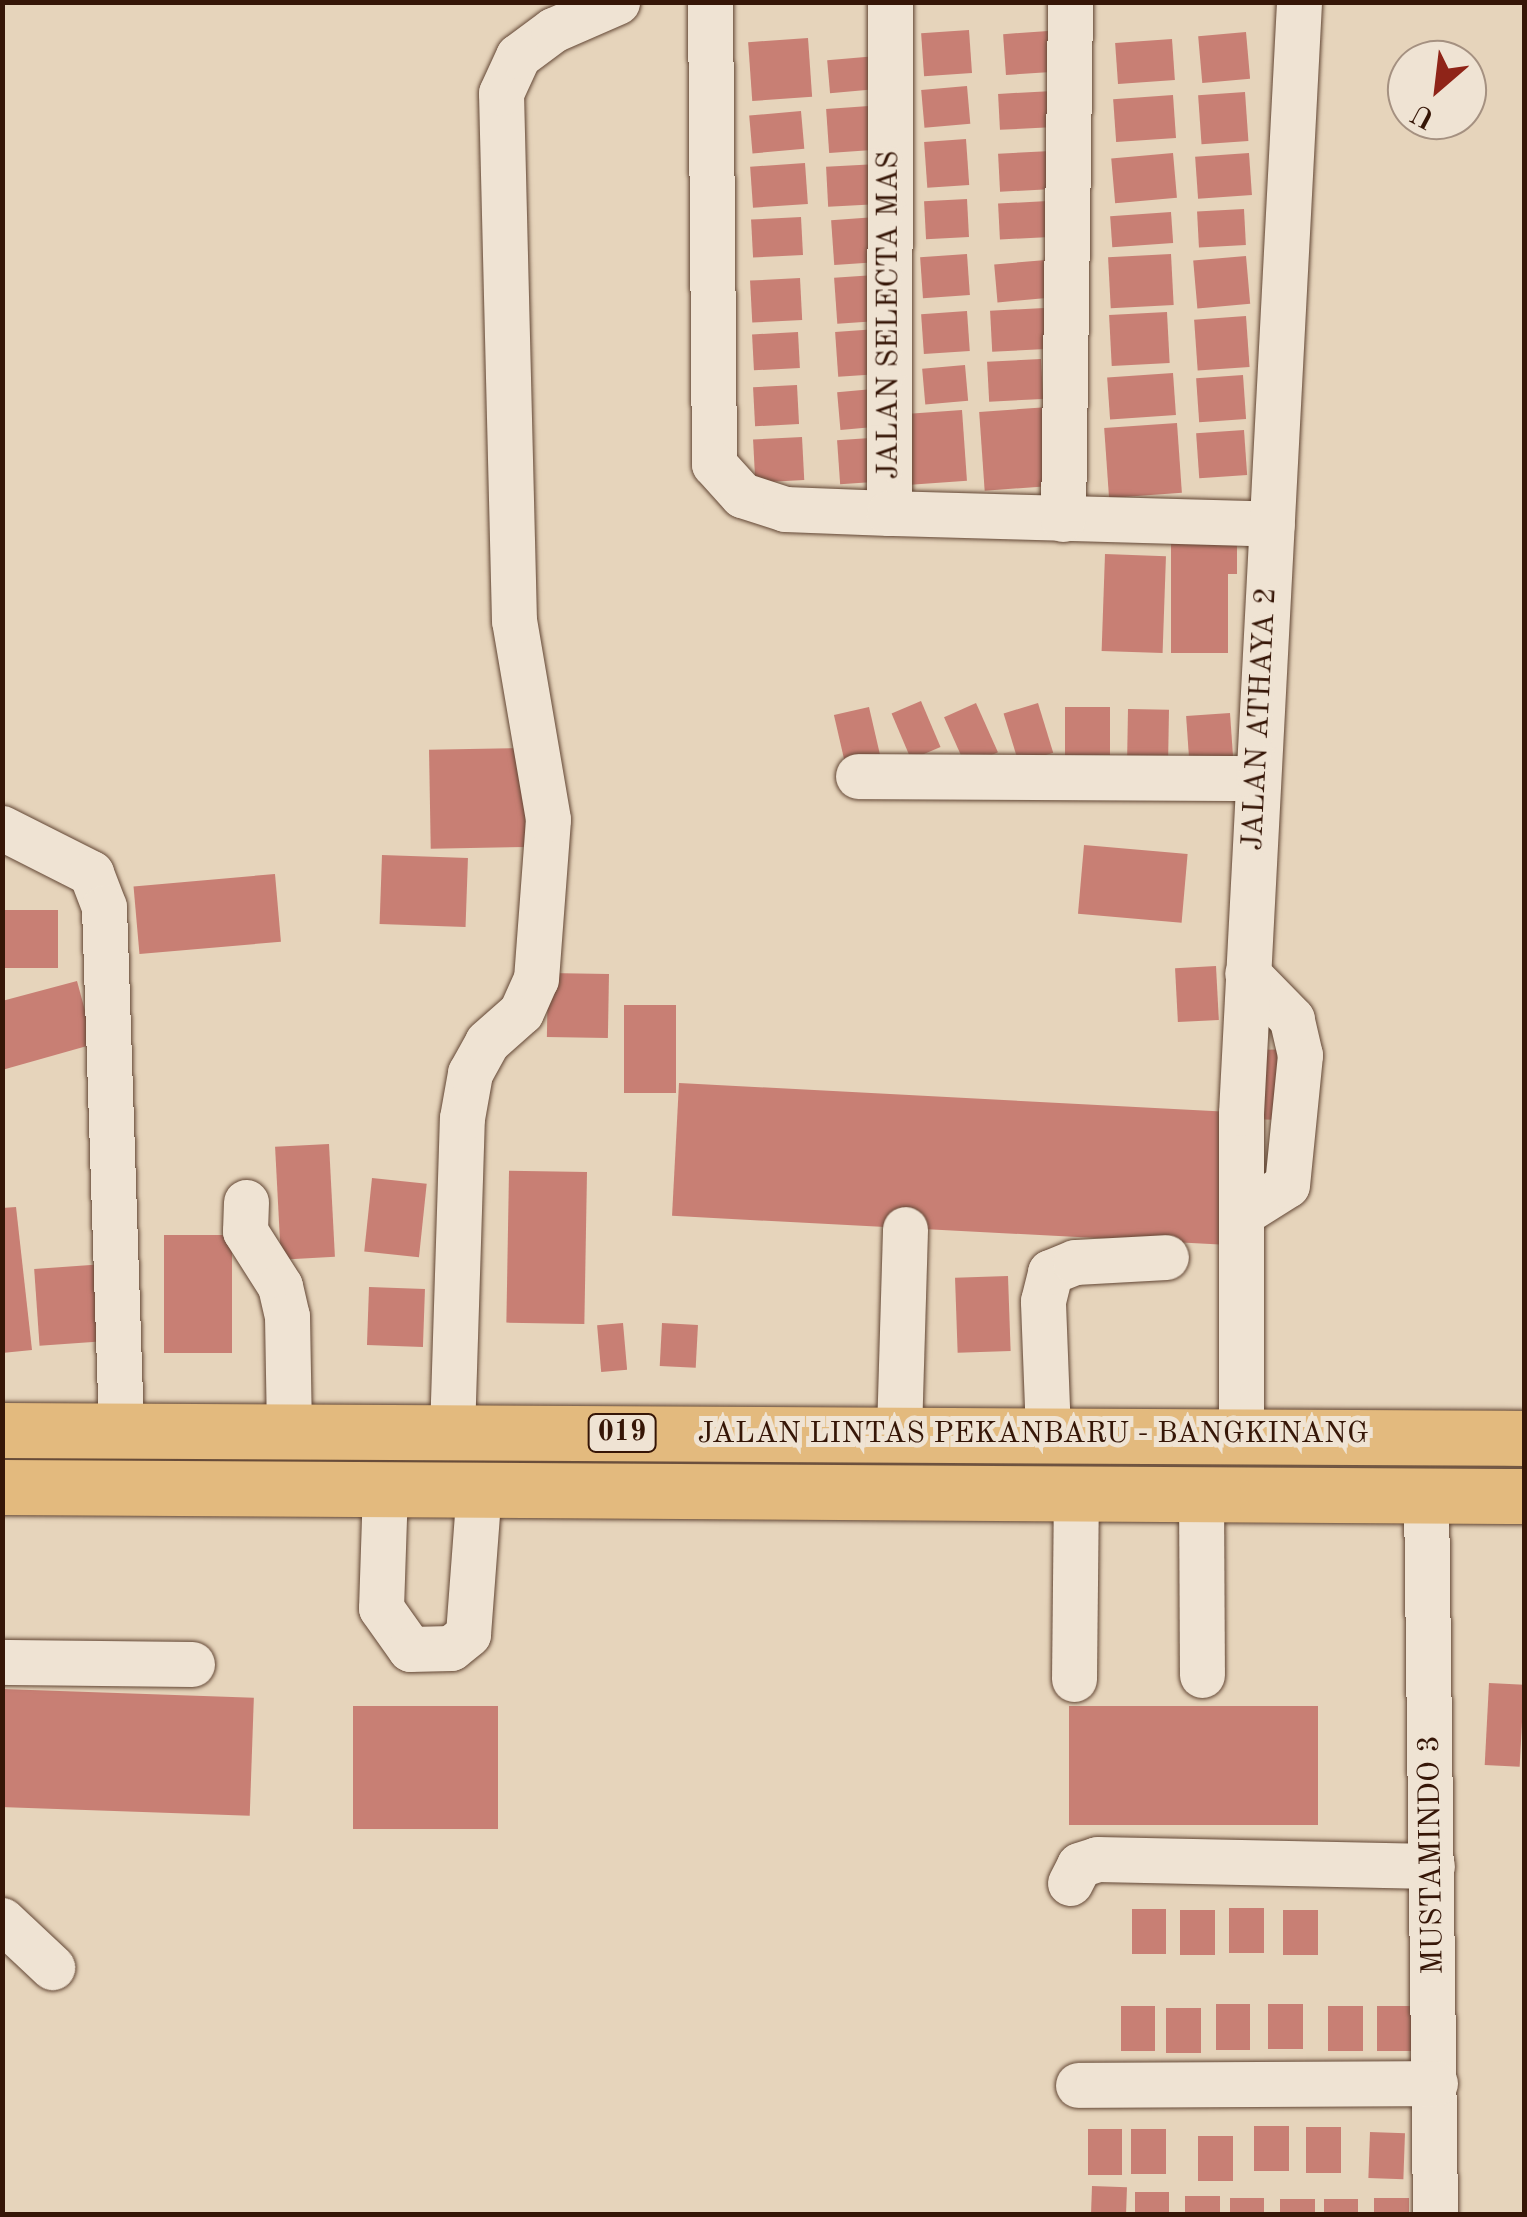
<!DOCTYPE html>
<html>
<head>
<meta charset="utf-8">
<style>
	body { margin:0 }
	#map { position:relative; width:1527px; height:2217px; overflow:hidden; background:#e6d4bb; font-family:"Old Standard TT",serif }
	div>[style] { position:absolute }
	.building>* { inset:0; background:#c87f74; transform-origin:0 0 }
	.roads { filter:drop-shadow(0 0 2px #624634) drop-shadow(0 0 2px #624634) }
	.minor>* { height:45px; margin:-22.5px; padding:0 22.5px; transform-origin:22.5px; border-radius:22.5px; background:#efe3d3 }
	.highway>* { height:55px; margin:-27.5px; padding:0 27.5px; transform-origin:27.5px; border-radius:27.5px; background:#e3ba7e }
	span { translate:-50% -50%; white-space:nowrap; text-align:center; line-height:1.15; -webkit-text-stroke:10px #efe3d3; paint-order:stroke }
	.shield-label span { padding:2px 8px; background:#efe3d3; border:2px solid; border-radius:8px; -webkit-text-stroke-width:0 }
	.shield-label { font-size:28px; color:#361607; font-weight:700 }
	.street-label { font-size:30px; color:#361607 }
	.frame { position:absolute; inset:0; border:5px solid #361607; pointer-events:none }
	.north { position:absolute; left:1387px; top:40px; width:100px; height:100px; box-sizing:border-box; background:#efe3d3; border:2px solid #a59181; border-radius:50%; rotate:208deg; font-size:28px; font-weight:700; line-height:40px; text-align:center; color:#361607 }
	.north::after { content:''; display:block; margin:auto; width:35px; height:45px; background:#8f2418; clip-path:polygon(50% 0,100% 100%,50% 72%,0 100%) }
</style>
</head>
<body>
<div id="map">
	<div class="building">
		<i style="left:969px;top:30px;width:43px;height:48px;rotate:86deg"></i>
		<i style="left:1048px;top:31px;width:41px;height:45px;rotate:86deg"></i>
		<i style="left:1246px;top:32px;width:47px;height:48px;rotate:85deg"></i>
		<i style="left:808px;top:38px;width:59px;height:60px;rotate:86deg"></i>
		<i style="left:1172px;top:39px;width:41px;height:57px;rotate:86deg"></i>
		<i style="left:877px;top:56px;width:33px;height:50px;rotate:85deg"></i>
		<i style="left:967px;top:86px;width:38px;height:46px;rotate:85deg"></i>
		<i style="left:1053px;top:91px;width:36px;height:55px;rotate:87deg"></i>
		<i style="left:1245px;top:92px;width:49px;height:47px;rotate:86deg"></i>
		<i style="left:1173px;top:95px;width:43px;height:60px;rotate:86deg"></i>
		<i style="left:869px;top:106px;width:44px;height:43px;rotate:86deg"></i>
		<i style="left:801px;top:111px;width:38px;height:52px;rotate:85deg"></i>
		<i style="left:966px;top:139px;width:46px;height:42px;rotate:86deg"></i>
		<i style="left:1051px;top:151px;width:38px;height:53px;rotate:87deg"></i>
		<i style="left:1173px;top:153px;width:45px;height:62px;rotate:85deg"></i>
		<i style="left:1249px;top:153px;width:42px;height:54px;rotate:86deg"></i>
		<i style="left:805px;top:163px;width:41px;height:55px;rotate:86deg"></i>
		<i style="left:878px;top:164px;width:40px;height:52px;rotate:87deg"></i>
		<i style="left:967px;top:199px;width:38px;height:43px;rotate:87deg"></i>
		<i style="left:1048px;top:201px;width:36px;height:50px;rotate:87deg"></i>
		<i style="left:1244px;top:209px;width:36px;height:47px;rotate:87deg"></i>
		<i style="left:1171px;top:212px;width:31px;height:61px;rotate:86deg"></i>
		<i style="left:801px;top:217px;width:38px;height:50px;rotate:87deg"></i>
		<i style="left:876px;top:217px;width:45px;height:45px;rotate:86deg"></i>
		<i style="left:967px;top:254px;width:41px;height:47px;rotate:86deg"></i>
		<i style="left:1171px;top:254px;width:51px;height:63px;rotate:87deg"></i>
		<i style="left:1246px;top:256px;width:48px;height:53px;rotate:85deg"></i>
		<i style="left:1046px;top:260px;width:38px;height:52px;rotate:85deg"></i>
		<i style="left:875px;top:275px;width:46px;height:41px;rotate:86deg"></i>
		<i style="left:800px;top:278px;width:42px;height:50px;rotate:87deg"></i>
		<i style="left:1044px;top:308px;width:41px;height:54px;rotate:87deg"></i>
		<i style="left:967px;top:311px;width:40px;height:46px;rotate:86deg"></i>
		<i style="left:1167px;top:312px;width:51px;height:58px;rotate:87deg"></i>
		<i style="left:1246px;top:316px;width:51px;height:52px;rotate:86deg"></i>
		<i style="left:877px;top:329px;width:45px;height:42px;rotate:86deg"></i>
		<i style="left:798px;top:332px;width:36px;height:46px;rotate:87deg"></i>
		<i style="left:1041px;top:359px;width:40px;height:54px;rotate:87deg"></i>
		<i style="left:965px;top:365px;width:36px;height:43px;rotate:85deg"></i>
		<i style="left:1173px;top:373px;width:42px;height:66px;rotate:86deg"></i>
		<i style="left:1243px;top:375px;width:44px;height:47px;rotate:86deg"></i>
		<i style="left:797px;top:385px;width:39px;height:44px;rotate:87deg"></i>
		<i style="left:873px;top:389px;width:38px;height:36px;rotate:85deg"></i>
		<i style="left:1049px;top:407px;width:79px;height:70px;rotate:86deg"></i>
		<i style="left:962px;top:410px;width:71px;height:60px;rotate:86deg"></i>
		<i style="left:1177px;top:423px;width:70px;height:73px;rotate:86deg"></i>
		<i style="left:1244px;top:430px;width:45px;height:48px;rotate:86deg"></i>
		<i style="left:802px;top:437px;width:43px;height:49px;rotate:87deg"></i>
		<i style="left:870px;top:438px;width:44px;height:33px;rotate:86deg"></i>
		<i style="clip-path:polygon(1171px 540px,1237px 540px,1237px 574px,1228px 574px,1228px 653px,1171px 653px)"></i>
		<i style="left:1105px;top:554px;width:61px;height:97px;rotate:2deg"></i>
		<i style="left:921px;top:701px;width:50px;height:32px;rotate:67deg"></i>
		<i style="left:976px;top:703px;width:54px;height:35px;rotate:66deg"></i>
		<i style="left:1038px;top:703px;width:52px;height:36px;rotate:73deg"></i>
		<i style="left:869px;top:707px;width:52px;height:36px;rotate:77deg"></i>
		<i style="left:1065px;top:707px;width:45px;height:48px"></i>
		<i style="left:1128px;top:709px;width:41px;height:49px;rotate:1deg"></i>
		<i style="left:1230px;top:713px;width:46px;height:44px;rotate:86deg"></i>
		<i style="left:524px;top:748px;width:99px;height:95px;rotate:89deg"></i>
		<i style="left:1084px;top:845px;width:104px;height:69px;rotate:5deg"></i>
		<i style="left:382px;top:855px;width:86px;height:69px;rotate:2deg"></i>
		<i style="left:275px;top:874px;width:68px;height:142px;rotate:85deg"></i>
		<i style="left:2px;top:910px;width:56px;height:58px"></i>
		<i style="left:1216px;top:966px;width:54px;height:41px;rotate:87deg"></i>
		<i style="left:548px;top:973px;width:61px;height:64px;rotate:1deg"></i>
		<i style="clip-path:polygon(77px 981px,94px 1044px,2px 1070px,2px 1001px)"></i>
		<i style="left:624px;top:1005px;width:52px;height:88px"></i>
		<i style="left:1254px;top:1049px;width:31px;height:70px;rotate:2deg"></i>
		<i style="left:679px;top:1083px;width:558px;height:133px;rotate:3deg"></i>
		<i style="left:329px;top:1144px;width:113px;height:54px;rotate:87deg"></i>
		<i style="left:587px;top:1172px;width:152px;height:78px;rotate:91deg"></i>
		<i style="left:372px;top:1178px;width:55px;height:74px;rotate:6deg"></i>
		<i style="clip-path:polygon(16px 1207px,32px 1350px,2px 1353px,2px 1208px)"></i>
		<i style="left:164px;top:1235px;width:68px;height:118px"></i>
		<i style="left:105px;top:1264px;width:77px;height:71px;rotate:86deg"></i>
		<i style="left:1008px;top:1276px;width:75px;height:53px;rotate:88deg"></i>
		<i style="left:369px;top:1287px;width:56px;height:58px;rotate:2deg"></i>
		<i style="left:623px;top:1323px;width:47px;height:26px;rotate:85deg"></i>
		<i style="left:662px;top:1323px;width:36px;height:43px;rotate:3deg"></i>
		<i style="left:1489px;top:1683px;width:35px;height:82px;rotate:3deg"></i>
		<i style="left:2px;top:1689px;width:252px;height:118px;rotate:2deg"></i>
		<i style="left:353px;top:1706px;width:145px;height:123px"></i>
		<i style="left:1069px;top:1706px;width:249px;height:119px"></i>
		<i style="left:1229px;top:1908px;width:35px;height:45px"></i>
		<i style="left:1132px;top:1909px;width:34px;height:45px"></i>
		<i style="left:1180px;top:1910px;width:35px;height:45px"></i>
		<i style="left:1283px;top:1910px;width:35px;height:45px"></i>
		<i style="left:1250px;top:2004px;width:46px;height:34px;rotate:90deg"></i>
		<i style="left:1268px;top:2004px;width:35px;height:45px"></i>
		<i style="left:1121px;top:2006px;width:34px;height:45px"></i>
		<i style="left:1328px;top:2006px;width:35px;height:45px"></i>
		<i style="left:1377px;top:2006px;width:34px;height:45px"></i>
		<i style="left:1166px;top:2008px;width:35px;height:45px"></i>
		<i style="left:1254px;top:2126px;width:35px;height:45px"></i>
		<i style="left:1306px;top:2127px;width:35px;height:46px"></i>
		<i style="left:1122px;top:2129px;width:46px;height:34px;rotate:90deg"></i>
		<i style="left:1131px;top:2129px;width:35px;height:45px"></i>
		<i style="left:1370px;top:2132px;width:35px;height:46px;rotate:2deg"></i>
		<i style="left:1198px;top:2136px;width:35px;height:45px"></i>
		<i style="left:1092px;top:2186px;width:35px;height:28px;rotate:2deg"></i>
		<i style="left:1135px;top:2192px;width:34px;height:22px"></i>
		<i style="left:1185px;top:2196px;width:35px;height:18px"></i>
		<i style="left:1230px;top:2198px;width:34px;height:16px"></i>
		<i style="left:1374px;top:2198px;width:35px;height:16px"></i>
		<i style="left:1280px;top:2199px;width:35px;height:15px"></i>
		<i style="left:1324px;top:2199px;width:34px;height:15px"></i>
	</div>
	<div class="roads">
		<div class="minor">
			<i style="left:710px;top:2px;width:462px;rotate:89.5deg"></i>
			<i style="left:714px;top:464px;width:42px;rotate:47.9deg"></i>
			<i style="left:742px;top:495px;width:45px;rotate:18deg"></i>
			<i style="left:785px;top:509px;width:104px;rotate:2.2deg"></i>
			<i style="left:890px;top:2px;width:511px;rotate:90.11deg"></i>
			<i style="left:889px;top:513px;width:383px;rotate:1.6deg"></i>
			<i style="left:1063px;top:519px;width:517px;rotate:-89.22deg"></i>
			<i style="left:858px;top:776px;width:398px;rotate:0.3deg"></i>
			<i style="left:2px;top:828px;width:100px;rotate:26.8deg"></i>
			<i style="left:91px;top:873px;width:36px;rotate:69deg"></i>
			<i style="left:104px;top:907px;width:521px;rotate:88.13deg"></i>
			<i style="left:246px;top:1202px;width:29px;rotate:92deg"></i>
			<i style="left:245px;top:1231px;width:65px;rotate:57.5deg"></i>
			<i style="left:280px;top:1286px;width:31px;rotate:77deg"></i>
			<i style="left:287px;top:1316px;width:114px;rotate:89deg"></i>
			<i style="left:1241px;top:1214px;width:54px;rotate:-32.2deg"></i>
			<i style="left:1287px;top:1185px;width:131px;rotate:-84.3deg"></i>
			<i style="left:1300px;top:1055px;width:37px;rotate:-103deg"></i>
			<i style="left:1292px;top:1019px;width:64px;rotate:-134.4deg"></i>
			<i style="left:899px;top:1432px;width:203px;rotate:-88.3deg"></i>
			<i style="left:452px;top:1433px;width:315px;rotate:-88.2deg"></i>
			<i style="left:462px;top:1118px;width:46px;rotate:-79.9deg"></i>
			<i style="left:470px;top:1073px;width:35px;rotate:-61deg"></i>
			<i style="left:487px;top:1042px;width:45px;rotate:-41.4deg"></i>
			<i style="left:521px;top:1012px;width:36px;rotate:-66deg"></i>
			<i style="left:536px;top:979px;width:160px;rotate:-85.7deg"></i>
			<i style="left:548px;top:819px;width:201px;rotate:-99.7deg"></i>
			<i style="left:514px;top:621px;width:528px;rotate:-91.41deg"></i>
			<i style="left:501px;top:93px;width:41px;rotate:-65.3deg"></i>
			<i style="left:518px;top:56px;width:44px;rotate:-36.6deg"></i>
			<i style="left:553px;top:30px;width:70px;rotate:-23.6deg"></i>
			<i style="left:1048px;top:1433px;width:132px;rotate:-92.2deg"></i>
			<i style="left:1043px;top:1301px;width:30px;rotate:-76deg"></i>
			<i style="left:1050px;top:1272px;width:27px;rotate:-22deg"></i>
			<i style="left:1075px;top:1262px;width:91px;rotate:-3.1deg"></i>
			<i style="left:1241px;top:1435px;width:322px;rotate:-90deg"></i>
			<i style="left:1241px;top:1113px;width:1113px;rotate:-87.01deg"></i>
			<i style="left:385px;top:1488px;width:120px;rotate:91.9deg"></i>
			<i style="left:381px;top:1608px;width:50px;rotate:54.7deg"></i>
			<i style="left:410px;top:1649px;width:41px;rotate:-1.4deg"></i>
			<i style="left:451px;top:1648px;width:22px;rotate:-39deg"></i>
			<i style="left:468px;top:1634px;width:146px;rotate:-85.7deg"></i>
			<i style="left:1201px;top:1491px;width:184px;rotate:89.7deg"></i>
			<i style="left:1426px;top:1496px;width:718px;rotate:89.28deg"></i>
			<i style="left:2px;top:1662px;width:190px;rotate:0.6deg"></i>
			<i style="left:1074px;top:1679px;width:189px;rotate:-89.4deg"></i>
			<i style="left:1070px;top:1883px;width:20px;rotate:-63deg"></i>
			<i style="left:1079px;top:1865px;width:19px;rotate:-18deg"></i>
			<i style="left:1097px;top:1859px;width:335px;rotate:1.2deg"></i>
			<i style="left:2px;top:1920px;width:69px;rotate:43.2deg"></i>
			<i style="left:1078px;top:2085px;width:357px;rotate:-0.3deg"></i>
		</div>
		<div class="highway">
			<i style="left:2px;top:1430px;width:1522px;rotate:0.3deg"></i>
			<i style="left:2px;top:1487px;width:1522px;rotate:0.34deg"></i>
		</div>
	</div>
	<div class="shield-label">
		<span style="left:622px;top:1433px">019</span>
	</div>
	<div class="street-label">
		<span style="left:889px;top:315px;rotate:-90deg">JALAN SELECTA MAS</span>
		<span style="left:1260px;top:719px;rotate:-87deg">JALAN ATHAYA 2</span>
		<span style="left:1033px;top:1434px">JALAN LINTAS PEKANBARU - BANGKINANG</span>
		<span style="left:1432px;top:1855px;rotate:-91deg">MUSTAMINDO 3</span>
	</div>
	<div class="frame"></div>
	<div class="north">U</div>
</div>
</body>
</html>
